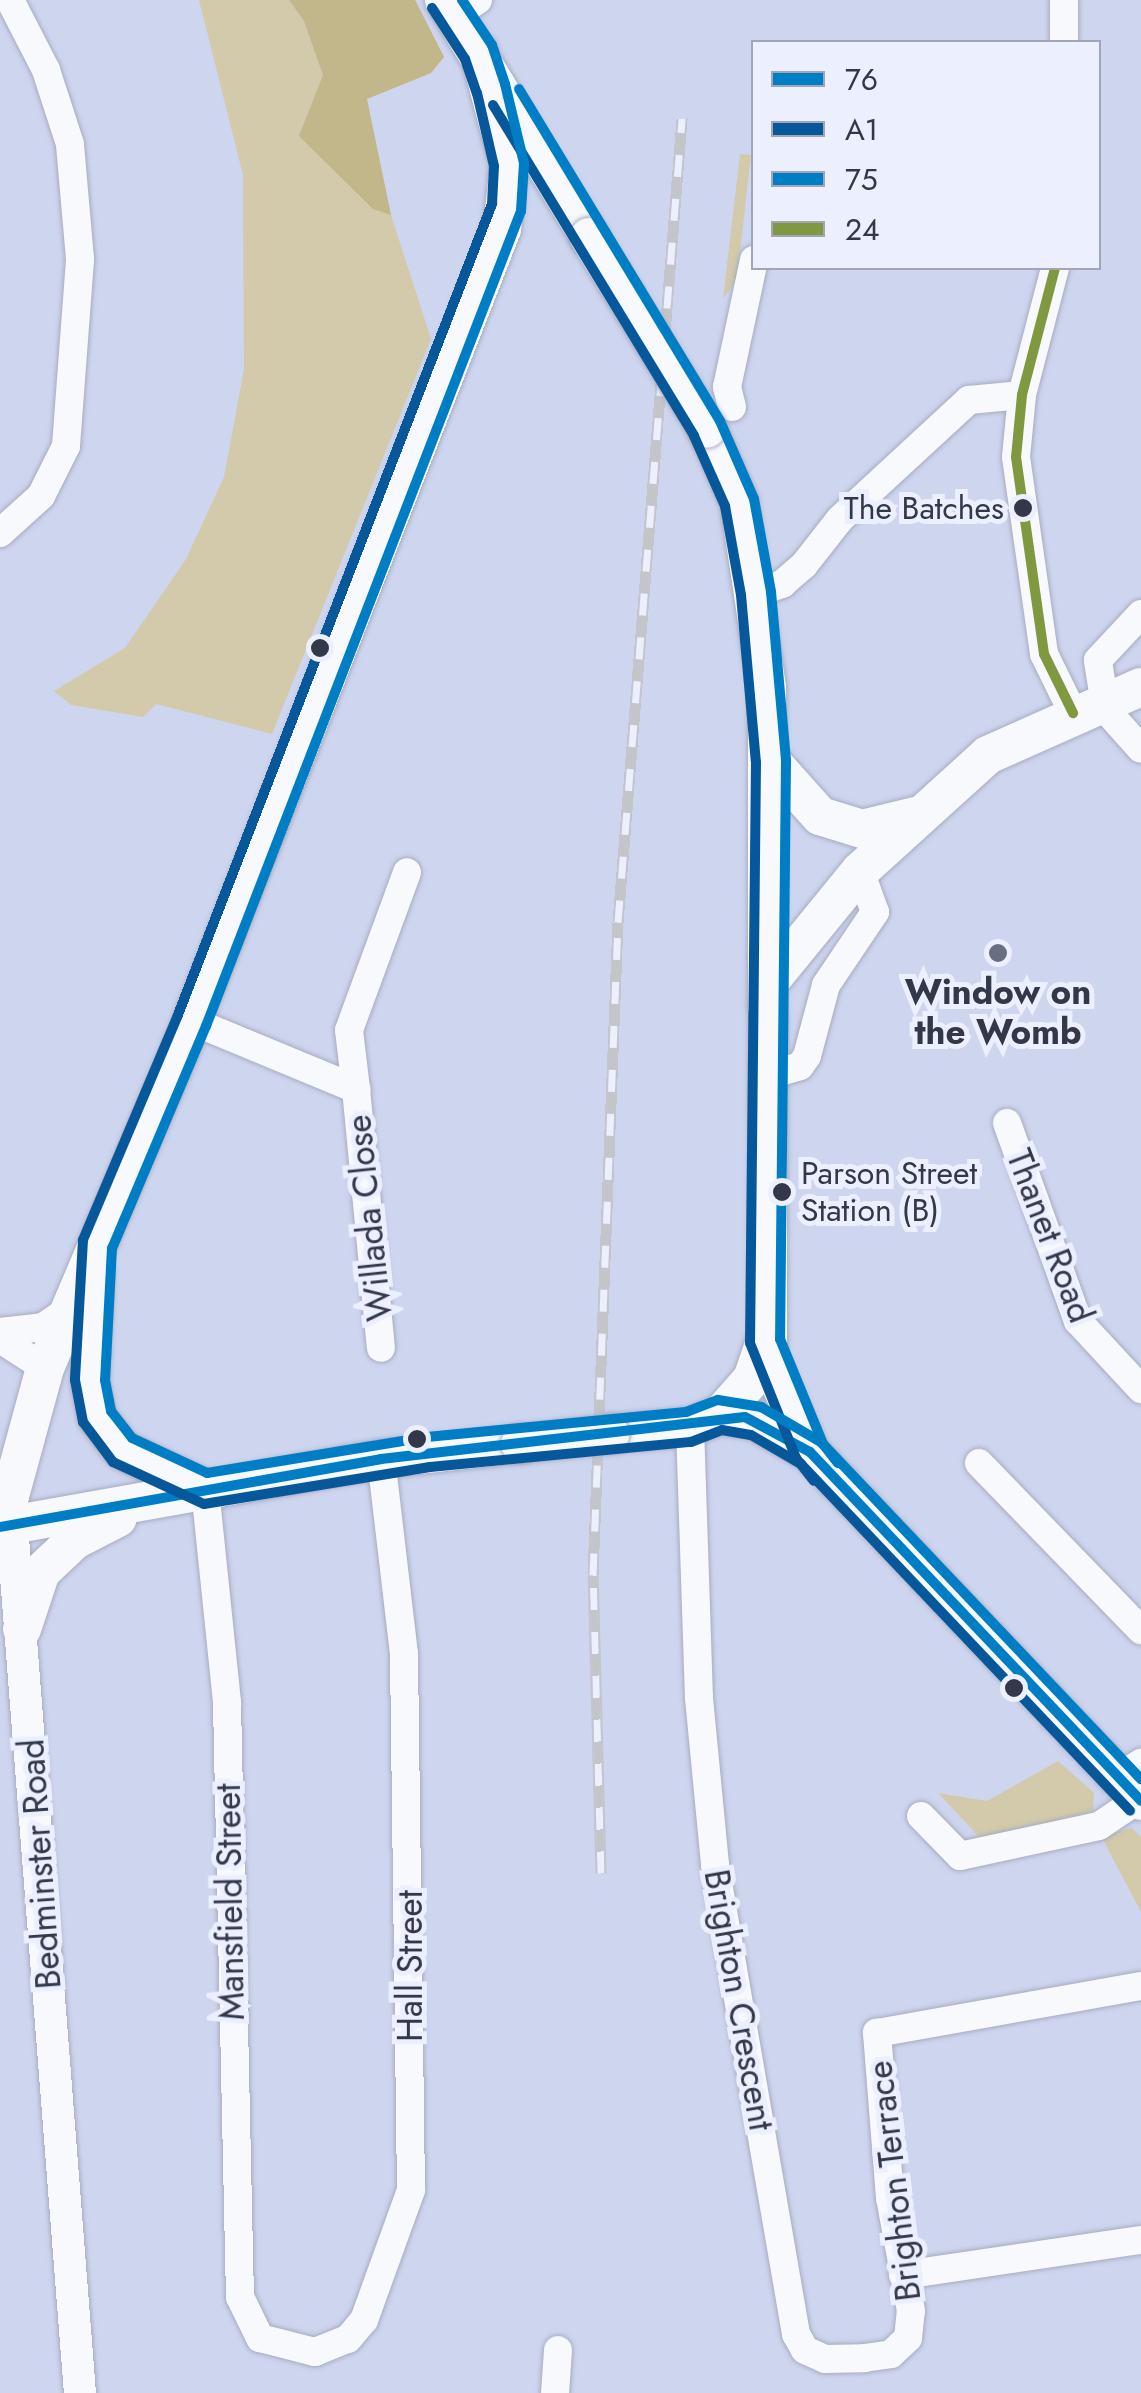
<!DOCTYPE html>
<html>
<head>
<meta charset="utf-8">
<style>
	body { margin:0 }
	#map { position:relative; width:1141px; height:2393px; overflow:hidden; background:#ced5ef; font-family:Jost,sans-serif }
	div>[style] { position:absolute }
	.green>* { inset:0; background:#d2caab }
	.forest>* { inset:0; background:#c2b68b }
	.roads { filter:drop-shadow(0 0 2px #a7acc0) drop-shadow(0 0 2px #a7acc0) }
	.minor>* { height:28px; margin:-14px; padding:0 14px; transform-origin:14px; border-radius:14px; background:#f8f9fd }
	.major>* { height:32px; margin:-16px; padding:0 16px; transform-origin:16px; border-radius:16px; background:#f8f9fd }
	.highway>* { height:38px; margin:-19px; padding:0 19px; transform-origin:19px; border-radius:19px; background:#f8f9fd }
	.rail>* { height:11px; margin-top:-5.5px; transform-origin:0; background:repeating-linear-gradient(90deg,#ebeffe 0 22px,#c3c5cb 0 44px); box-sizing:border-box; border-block:2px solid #c3c5cb }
	.bridges { filter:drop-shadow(0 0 2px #a7acc0) drop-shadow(0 0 2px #a7acc0) }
	.highway-bridge>* { height:38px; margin:-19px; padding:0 19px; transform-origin:19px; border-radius:19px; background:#f8f9fd }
	.bus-1>* { height:10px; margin:-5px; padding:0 5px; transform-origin:5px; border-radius:5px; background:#007ec5 }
	.bus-2>* { height:10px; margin:-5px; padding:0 5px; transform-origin:5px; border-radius:5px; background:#07589b }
	.bus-3>* { height:10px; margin:-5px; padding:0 5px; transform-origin:5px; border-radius:5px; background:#007ec5 }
	.bus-4>* { height:10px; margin:-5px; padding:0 5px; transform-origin:5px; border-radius:5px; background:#7e993f }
	.dots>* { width:28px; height:28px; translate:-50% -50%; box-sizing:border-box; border:5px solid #ebeffe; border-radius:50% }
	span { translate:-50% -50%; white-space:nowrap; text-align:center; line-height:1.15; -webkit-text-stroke:10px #ebeffe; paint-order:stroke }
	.bus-label { font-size:32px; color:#33374a }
	.right { translate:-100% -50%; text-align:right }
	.left { translate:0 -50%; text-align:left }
	.poi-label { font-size:35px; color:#33374a; font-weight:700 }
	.street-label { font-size:35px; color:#33374a }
	.legend { position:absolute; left:751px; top:40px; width:350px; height:230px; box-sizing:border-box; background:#ebeffe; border:2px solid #a1a5b6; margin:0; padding:12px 18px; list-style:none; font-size:30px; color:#33374a }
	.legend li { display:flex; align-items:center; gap:20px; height:50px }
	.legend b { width:50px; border:2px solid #a1a5b6 }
</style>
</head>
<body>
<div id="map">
	<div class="green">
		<i style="clip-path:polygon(199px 0,415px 0,444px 57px,431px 73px,366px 99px,391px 215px,431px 339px,272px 734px,156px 704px,143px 717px,71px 705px,54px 691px,125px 648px,186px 559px,224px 477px,244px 369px,243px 175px)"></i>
		<i style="clip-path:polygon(740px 154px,751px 155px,737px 279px,723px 299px)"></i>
		<i style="clip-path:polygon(1058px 1761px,1094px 1793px,1093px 1811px,983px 1841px,938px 1793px,987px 1801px)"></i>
		<i style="clip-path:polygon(1132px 1828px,1141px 1837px,1141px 1912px,1101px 1836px)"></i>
	</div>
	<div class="forest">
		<i style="clip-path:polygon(289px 0,415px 0,444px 57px,431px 73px,367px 99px,391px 215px,373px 209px,299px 136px,323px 75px,304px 21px)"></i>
	</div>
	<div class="roads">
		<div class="minor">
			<i style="left:454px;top:16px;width:29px;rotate:-34deg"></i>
			<i style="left:1064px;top:42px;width:42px;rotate:-90deg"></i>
			<i style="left:1055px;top:268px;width:131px;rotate:104.6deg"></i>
			<i style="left:1022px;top:395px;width:62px;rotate:95.5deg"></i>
			<i style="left:1016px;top:457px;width:199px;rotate:81.9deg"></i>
			<i style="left:1044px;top:654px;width:66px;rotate:63.8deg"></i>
			<i style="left:732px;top:407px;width:21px;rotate:-104deg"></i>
			<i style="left:727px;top:387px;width:130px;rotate:-78deg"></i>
			<i style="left:0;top:533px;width:55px;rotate:-42.1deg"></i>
			<i style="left:41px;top:496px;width:56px;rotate:-63.4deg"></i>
			<i style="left:66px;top:446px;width:188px;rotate:-85.7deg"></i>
			<i style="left:80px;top:259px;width:115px;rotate:-95deg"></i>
			<i style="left:70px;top:144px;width:78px;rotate:-108deg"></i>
			<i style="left:46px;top:70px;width:79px;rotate:-117.2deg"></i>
			<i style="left:756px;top:593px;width:28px;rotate:-19deg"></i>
			<i style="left:782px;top:584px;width:29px;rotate:-41deg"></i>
			<i style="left:804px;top:565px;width:58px;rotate:-52deg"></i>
			<i style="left:840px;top:519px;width:176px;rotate:-42.7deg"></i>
			<i style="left:969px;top:400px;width:53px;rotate:-5.4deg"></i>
			<i style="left:1104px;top:699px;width:39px;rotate:-99deg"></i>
			<i style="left:1098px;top:660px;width:63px;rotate:-46.9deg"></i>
			<i style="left:1098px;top:701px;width:64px;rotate:48.1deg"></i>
			<i style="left:192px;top:1021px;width:178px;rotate:22.5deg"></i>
			<i style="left:356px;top:1089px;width:260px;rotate:84.5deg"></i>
			<i style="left:769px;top:1075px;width:32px;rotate:-16deg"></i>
			<i style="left:800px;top:1066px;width:12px;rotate:-55deg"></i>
			<i style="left:807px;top:1056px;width:73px;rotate:-75deg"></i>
			<i style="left:826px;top:985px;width:88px;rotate:-56.1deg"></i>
			<i style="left:875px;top:912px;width:44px;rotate:-110.1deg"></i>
			<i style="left:356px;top:1089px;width:59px;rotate:-96.8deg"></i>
			<i style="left:349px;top:1030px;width:168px;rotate:-69.8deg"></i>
			<i style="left:1007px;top:1123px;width:210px;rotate:70.3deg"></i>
			<i style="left:1078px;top:1321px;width:93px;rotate:47.2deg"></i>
			<i style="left:0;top:1332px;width:43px;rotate:-6.6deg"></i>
			<i style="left:43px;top:1327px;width:30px;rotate:-34deg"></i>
			<i style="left:0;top:1339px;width:54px;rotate:32.8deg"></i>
			<i style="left:690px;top:1427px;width:271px;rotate:88.1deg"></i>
			<i style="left:699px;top:1698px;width:168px;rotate:84.5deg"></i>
			<i style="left:715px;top:1865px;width:476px;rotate:80.2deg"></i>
			<i style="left:796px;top:2334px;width:18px;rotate:61deg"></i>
			<i style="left:805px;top:2350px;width:22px;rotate:24deg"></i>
			<i style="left:825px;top:2359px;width:39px;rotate:-1deg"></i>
			<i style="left:864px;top:2358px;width:27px;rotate:-8deg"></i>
			<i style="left:891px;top:2354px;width:23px;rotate:-43deg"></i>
			<i style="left:908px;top:2338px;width:27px;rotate:-84deg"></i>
			<i style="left:911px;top:2311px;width:115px;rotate:-100.5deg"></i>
			<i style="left:890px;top:2198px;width:166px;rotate:-94.5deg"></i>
			<i style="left:877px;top:2033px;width:268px;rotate:-10.1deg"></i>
			<i style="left:979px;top:1463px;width:233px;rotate:45.9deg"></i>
			<i style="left:205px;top:1489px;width:215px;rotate:84.1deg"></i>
			<i style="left:227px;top:1703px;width:594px;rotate:88.75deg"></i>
			<i style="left:240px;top:2297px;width:46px;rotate:64deg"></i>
			<i style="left:260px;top:2338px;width:57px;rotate:14.3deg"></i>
			<i style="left:315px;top:2352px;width:35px;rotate:-22deg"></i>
			<i style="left:348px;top:2339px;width:25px;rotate:-50deg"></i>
			<i style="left:364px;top:2320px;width:138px;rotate:-70.1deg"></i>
			<i style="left:411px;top:2190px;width:536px;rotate:-90.75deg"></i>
			<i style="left:404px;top:1654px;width:196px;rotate:-96.7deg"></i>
			<i style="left:1119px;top:1776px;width:26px;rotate:-31deg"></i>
			<i style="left:921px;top:1816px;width:56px;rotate:45.7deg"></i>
			<i style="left:960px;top:1856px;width:142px;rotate:-12.2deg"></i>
			<i style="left:1099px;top:1826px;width:48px;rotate:-34deg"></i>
			<i style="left:903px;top:2275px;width:241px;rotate:-8.4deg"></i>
			<i style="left:555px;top:2393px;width:43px;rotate:-86deg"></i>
		</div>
		<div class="major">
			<i style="left:10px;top:1500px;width:896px;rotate:85.52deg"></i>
		</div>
		<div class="highway">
			<i style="left:444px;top:0;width:278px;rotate:58.5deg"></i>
			<i style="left:707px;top:429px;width:80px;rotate:66.3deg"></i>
			<i style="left:739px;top:502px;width:188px;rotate:81.4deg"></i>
			<i style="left:767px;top:688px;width:669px;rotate:89.91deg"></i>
			<i style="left:768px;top:1357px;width:104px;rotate:66.1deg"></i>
			<i style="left:810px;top:1452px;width:481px;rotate:46.5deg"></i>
			<i style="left:771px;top:761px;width:74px;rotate:48.3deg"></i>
			<i style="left:820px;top:816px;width:44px;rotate:17.2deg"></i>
			<i style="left:862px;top:829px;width:55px;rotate:-13.8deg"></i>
			<i style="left:772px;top:979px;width:139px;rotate:-50.8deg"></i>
			<i style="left:860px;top:871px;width:173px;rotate:-42.2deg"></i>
			<i style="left:988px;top:755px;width:167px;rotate:-24deg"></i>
			<i style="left:95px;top:1272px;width:109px;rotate:92.6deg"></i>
			<i style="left:90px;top:1381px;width:37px;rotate:79deg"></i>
			<i style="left:97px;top:1417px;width:41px;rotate:52.9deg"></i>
			<i style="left:122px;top:1450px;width:92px;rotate:25.2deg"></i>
			<i style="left:720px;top:1415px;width:36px;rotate:9deg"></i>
			<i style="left:756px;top:1421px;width:62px;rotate:29.9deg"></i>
			<i style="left:610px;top:1434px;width:80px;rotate:-5deg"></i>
			<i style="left:690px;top:1427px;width:32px;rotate:-22deg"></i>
			<i style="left:720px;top:1415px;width:48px;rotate:-48.4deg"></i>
			<i style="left:752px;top:1379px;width:39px;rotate:-71deg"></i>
			<i style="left:0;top:1496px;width:10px"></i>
			<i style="left:10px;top:1496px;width:133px;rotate:-74.7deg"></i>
			<i style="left:45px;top:1368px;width:377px;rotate:-67deg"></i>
			<i style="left:192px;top:1021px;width:851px;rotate:-68.62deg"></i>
			<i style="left:502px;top:229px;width:64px;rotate:-83.8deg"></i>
			<i style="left:509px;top:165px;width:117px;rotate:-104.9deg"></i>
			<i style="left:0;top:1527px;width:387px;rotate:-10.1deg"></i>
			<i style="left:381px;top:1459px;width:140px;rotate:-6.2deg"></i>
			<i style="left:22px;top:1629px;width:60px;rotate:-71.6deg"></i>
			<i style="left:41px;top:1572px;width:47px;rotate:-43.3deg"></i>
			<i style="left:75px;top:1540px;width:48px;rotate:-27.1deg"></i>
		</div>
	</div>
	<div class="rail">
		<i style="left:601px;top:1873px;width:298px;rotate:-91.5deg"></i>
		<i style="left:593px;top:1575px;width:653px;rotate:-87.81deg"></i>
		<i style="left:618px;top:922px;width:806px;rotate:-85.44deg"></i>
	</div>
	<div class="bridges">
		<div class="highway-bridge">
			<i style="left:589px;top:237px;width:225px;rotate:58.4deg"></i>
			<i style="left:520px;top:1444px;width:91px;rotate:-6.3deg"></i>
		</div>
	</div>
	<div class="bus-1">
		<i style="left:0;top:1527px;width:387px;rotate:-10.1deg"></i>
		<i style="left:381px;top:1459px;width:366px;rotate:-6.6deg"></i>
		<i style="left:745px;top:1417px;width:74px;rotate:28.3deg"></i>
		<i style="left:810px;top:1452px;width:481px;rotate:46.5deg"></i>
	</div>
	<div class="bus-2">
		<i style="left:432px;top:8px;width:61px;rotate:57.1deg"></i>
		<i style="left:465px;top:59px;width:36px;rotate:71deg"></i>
		<i style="left:477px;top:93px;width:75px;rotate:76.9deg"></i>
		<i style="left:494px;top:166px;width:38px;rotate:93deg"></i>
		<i style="left:492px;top:204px;width:870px;rotate:111.17deg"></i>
		<i style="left:178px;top:1015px;width:244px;rotate:112.9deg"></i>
		<i style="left:83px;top:1240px;width:140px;rotate:93.3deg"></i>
		<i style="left:75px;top:1380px;width:43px;rotate:79.2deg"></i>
		<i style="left:83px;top:1422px;width:50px;rotate:53.1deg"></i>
		<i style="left:113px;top:1462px;width:100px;rotate:24.8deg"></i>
		<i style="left:204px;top:1504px;width:229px;rotate:-9.3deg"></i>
		<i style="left:430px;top:1467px;width:262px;rotate:-5.5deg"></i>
		<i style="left:691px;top:1442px;width:33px;rotate:-21deg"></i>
		<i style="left:722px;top:1430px;width:29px;rotate:10deg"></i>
		<i style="left:751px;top:1435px;width:58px;rotate:30.1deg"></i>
		<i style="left:801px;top:1464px;width:478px;rotate:46.5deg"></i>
		<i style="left:493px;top:105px;width:387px;rotate:58.7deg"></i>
		<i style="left:694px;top:436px;width:77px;rotate:66.1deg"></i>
		<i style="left:725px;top:506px;width:90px;rotate:79.8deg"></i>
		<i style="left:741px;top:595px;width:168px;rotate:84.9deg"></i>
		<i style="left:756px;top:762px;width:581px;rotate:90.59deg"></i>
		<i style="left:750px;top:1343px;width:124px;rotate:68.2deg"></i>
		<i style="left:796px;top:1458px;width:29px;rotate:52deg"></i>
	</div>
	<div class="bus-3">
		<i style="left:462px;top:0;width:54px;rotate:56.3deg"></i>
		<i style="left:492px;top:45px;width:41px;rotate:71.6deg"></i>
		<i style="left:505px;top:84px;width:81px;rotate:76.5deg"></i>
		<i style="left:524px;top:163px;width:48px;rotate:93.6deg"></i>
		<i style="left:521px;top:211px;width:874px;rotate:111.13deg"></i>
		<i style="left:206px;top:1026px;width:241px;rotate:112.9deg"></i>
		<i style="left:112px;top:1248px;width:132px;rotate:93deg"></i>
		<i style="left:105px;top:1380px;width:32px;rotate:79deg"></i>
		<i style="left:111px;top:1411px;width:34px;rotate:52deg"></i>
		<i style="left:132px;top:1438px;width:83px;rotate:25deg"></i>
		<i style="left:207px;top:1473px;width:223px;rotate:-9.3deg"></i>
		<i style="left:427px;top:1437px;width:260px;rotate:-5.5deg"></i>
		<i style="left:686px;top:1412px;width:34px;rotate:-21deg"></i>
		<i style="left:718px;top:1400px;width:44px;rotate:9.2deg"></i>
		<i style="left:761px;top:1407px;width:69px;rotate:30.3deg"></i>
		<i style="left:821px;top:1442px;width:465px;rotate:46.5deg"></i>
		<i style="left:519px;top:89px;width:388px;rotate:58.8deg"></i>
		<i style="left:720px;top:421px;width:85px;rotate:66.4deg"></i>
		<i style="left:754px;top:499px;width:95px;rotate:79.6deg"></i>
		<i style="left:771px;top:592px;width:170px;rotate:84.9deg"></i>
		<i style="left:786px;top:761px;width:578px;rotate:90.59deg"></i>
		<i style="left:780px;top:1339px;width:113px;rotate:67.7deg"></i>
		<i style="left:823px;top:1444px;width:24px;rotate:52deg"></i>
	</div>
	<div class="bus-4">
		<i style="left:1055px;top:268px;width:131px;rotate:104.6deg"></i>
		<i style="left:1022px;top:395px;width:62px;rotate:95.5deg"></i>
		<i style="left:1016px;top:457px;width:199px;rotate:81.9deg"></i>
		<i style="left:1044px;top:654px;width:66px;rotate:63.8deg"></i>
	</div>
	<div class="dots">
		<i style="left:1023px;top:508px;background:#33374a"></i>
		<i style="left:320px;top:648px;background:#33374a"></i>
		<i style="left:998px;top:953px;background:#696e84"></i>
		<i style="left:782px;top:1192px;background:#33374a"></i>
		<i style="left:417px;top:1439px;background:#33374a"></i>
		<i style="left:1014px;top:1688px;background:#33374a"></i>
	</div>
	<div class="bus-label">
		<span class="right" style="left:1004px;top:508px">The Batches</span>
		<span class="left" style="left:801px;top:1192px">Parson Street<br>Station (B)</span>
	</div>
	<div class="poi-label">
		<span style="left:998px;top:1012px">Window on<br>the Womb</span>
	</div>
	<div class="street-label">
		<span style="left:369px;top:1218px;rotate:-96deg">Willada Close</span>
		<span style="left:1050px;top:1236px;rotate:69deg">Thanet Road</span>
		<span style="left:40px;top:1864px;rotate:-94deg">Bedminster Road</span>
		<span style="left:230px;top:1902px;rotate:-91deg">Mansfield Street</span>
		<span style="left:410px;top:1966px;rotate:-90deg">Hall Street</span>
		<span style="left:739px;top:2000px;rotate:80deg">Brighton Crescent</span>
		<span style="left:894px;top:2181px;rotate:-97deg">Brighton Terrace</span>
	</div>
	<ul class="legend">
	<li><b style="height:12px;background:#007ec5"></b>76</li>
	<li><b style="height:12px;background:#07589b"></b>A1</li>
	<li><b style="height:12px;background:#007ec5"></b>75</li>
	<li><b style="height:12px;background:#7e993f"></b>24</li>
	</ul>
</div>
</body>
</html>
